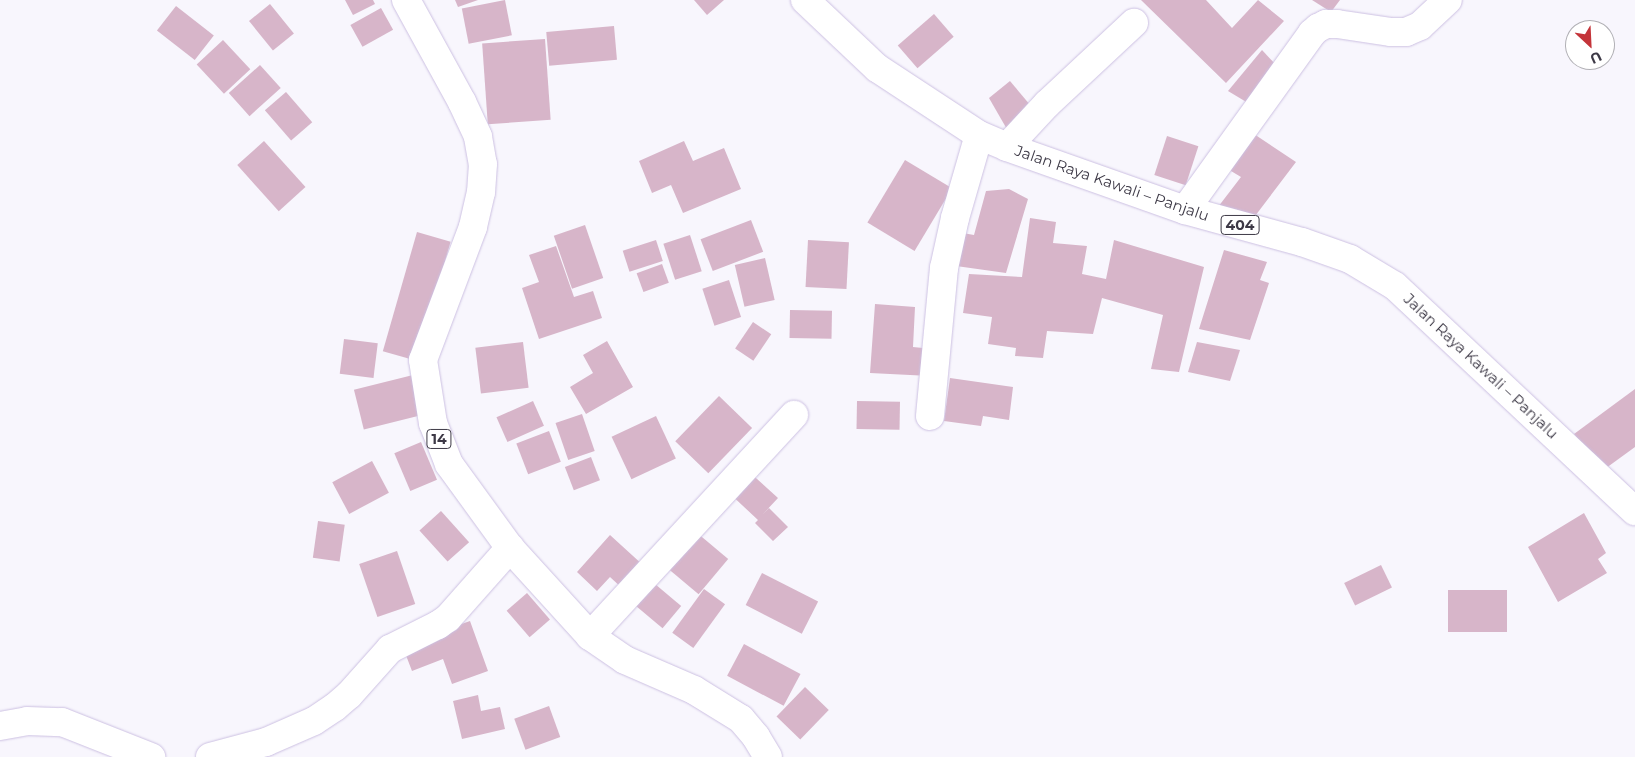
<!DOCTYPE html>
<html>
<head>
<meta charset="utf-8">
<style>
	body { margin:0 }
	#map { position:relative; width:1635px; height:757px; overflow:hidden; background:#f8f6fd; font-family:Montserrat,sans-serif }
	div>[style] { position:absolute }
	.building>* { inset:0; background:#d7b5c9; transform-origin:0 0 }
	.roads { filter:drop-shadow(0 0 1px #ccc0e2) drop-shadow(0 0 1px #ccc0e2) }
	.minor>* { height:28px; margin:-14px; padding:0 14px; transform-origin:14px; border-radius:14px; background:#fff }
	.major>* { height:28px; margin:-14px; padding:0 14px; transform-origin:14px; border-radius:14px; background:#fff }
	.highway>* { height:28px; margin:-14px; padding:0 14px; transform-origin:14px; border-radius:14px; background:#fff }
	span { translate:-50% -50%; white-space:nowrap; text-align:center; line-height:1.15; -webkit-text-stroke:4.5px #fff; paint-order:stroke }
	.shield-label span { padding:1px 4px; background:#fff; border:1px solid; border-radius:4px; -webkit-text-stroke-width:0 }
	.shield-label { font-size:14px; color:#3d3946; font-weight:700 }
	.street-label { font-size:15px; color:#3d3946 }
	.north { position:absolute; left:1565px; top:20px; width:50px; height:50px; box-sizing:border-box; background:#fff; border:1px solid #b1b0b5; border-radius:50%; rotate:155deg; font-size:14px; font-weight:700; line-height:20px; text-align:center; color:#3d3946 }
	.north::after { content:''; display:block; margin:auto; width:18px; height:22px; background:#c4343a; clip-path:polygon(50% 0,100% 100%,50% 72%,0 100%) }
</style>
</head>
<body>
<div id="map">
	<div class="building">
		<i style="clip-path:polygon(345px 0,373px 0,375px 4px,353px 15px)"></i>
		<i style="clip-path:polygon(455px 0,478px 0,458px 7px)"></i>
		<i style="left:505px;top:0;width:36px;height:44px;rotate:79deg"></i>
		<i style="clip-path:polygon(694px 0,724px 0,707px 15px)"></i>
		<i style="clip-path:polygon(1141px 0,1206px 0,1232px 28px,1258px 0,1284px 21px,1226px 83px)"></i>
		<i style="clip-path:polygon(1312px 0,1340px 0,1331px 12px)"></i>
		<i style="left:270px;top:4px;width:38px;height:27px;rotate:51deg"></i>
		<i style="left:176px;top:6px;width:48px;height:31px;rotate:38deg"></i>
		<i style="left:381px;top:8px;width:25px;height:35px;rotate:61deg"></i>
		<i style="left:934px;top:14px;width:30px;height:48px;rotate:49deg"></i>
		<i style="left:614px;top:26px;width:34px;height:68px;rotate:85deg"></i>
		<i style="left:545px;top:39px;width:81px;height:63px;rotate:86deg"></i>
		<i style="left:223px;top:40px;width:40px;height:36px;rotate:47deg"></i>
		<i style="clip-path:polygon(1262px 50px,1276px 65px,1248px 103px,1228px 91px)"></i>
		<i style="left:260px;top:65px;width:31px;height:42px;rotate:48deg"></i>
		<i style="clip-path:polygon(1010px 81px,1031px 106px,1008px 131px,989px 98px)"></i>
		<i style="left:286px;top:92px;width:40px;height:28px;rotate:49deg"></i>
		<i style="clip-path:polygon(1254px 134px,1296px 162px,1249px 224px,1218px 207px,1241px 177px,1226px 168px)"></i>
		<i style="left:1167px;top:136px;width:33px;height:41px;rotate:18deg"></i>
		<i style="left:264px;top:141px;width:62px;height:36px;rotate:48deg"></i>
		<i style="clip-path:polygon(684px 141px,693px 161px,724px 148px,741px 189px,683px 213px,671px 185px,652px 193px,639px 161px)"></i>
		<i style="left:905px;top:160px;width:55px;height:73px;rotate:31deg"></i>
		<i style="clip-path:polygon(1009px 189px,1028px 199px,1006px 273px,949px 265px,957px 232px,974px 235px,986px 191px)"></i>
		<i style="clip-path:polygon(1030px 218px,1056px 222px,1053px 243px,1087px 246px,1082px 274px,1106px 279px,1114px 240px,1204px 267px,1179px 372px,1151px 369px,1163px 315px,1102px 298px,1093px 334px,1047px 331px,1043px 358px,1015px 356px,1016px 348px,988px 344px,992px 317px,963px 313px,969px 274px,1022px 277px)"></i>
		<i style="left:751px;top:220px;width:34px;height:54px;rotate:69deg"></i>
		<i style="left:585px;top:225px;width:56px;height:33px;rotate:71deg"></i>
		<i style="left:417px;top:232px;width:35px;height:124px;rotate:16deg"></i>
		<i style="left:690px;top:235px;width:38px;height:28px;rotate:72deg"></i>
		<i style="left:656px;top:240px;width:22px;height:35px;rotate:72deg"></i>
		<i style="left:808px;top:240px;width:41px;height:47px;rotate:3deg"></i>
		<i style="clip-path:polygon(556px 246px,574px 297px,593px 291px,602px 318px,539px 339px,522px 288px,539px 282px,529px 255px)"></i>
		<i style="clip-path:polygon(1224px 250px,1267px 262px,1260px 280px,1269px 283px,1250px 340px,1199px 329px)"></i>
		<i style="left:765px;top:258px;width:43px;height:31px;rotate:77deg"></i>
		<i style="left:662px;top:264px;width:20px;height:27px;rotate:70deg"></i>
		<i style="left:729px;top:280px;width:39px;height:28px;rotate:72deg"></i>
		<i style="clip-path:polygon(875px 304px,915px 307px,913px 347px,933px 349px,930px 376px,870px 373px)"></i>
		<i style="left:790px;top:310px;width:42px;height:28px;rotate:1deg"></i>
		<i style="left:753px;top:322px;width:22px;height:32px;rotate:34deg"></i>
		<i style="left:344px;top:339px;width:34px;height:35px;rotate:7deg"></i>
		<i style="clip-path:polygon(607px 341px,633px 387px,586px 414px,570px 387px,593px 373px,583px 355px)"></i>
		<i style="left:523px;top:342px;width:46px;height:48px;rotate:83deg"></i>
		<i style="clip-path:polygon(1197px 342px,1240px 350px,1230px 381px,1188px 372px)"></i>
		<i style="left:417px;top:374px;width:41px;height:65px;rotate:76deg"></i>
		<i style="clip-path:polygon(950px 378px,1013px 387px,1009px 420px,983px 416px,981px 426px,944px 421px)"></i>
		<i style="clip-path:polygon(1635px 389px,1635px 447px,1602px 471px,1574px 434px)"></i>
		<i style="left:719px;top:396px;width:46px;height:63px;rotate:44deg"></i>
		<i style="left:533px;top:401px;width:27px;height:40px;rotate:66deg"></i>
		<i style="left:857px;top:401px;width:43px;height:28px;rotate:1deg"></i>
		<i style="left:582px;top:414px;width:39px;height:28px;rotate:71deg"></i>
		<i style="left:656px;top:416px;width:47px;height:49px;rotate:65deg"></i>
		<i style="left:549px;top:431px;width:33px;height:35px;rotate:69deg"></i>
		<i style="left:421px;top:442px;width:41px;height:29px;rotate:67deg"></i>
		<i style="left:591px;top:457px;width:25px;height:28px;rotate:69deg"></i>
		<i style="left:372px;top:461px;width:36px;height:45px;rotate:62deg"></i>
		<i style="clip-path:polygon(747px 470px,778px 498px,763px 514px,769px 508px,788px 527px,773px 541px,755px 523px,758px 520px,727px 491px)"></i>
		<i style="left:441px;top:511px;width:42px;height:29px;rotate:48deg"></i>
		<i style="clip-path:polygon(1584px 513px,1606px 553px,1598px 559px,1607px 573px,1558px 602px,1528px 547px)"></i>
		<i style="left:318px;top:521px;width:27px;height:37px;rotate:8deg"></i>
		<i style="left:696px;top:532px;width:42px;height:46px;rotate:40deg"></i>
		<i style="clip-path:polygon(610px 535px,644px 566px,623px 589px,610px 577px,597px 591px,577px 572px)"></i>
		<i style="left:397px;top:551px;width:56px;height:40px;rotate:71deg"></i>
		<i style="left:1381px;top:565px;width:25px;height:41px;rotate:64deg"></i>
		<i style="left:762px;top:573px;width:63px;height:36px;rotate:27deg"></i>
		<i style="left:649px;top:579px;width:42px;height:29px;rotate:40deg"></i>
		<i style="left:704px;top:589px;width:26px;height:54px;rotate:36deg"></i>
		<i style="left:1507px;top:590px;width:42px;height:59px;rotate:90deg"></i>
		<i style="left:527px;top:593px;width:35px;height:27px;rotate:49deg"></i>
		<i style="clip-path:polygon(470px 621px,488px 671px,452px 684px,443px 659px,412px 671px,402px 645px)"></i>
		<i style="left:744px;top:644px;width:64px;height:36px;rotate:28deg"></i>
		<i style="left:805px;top:687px;width:33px;height:41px;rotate:44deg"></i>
		<i style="clip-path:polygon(478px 695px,481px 711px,500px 707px,505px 729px,462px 739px,453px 701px)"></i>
		<i style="left:549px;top:706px;width:33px;height:37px;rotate:70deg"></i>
	</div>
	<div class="roads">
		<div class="minor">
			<i style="left:1007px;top:147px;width:59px;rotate:-47.1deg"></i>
			<i style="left:1047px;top:104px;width:119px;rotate:-43deg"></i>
			<i style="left:1185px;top:210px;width:218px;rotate:-54.3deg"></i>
			<i style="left:1312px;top:33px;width:8px;rotate:-40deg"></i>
			<i style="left:1318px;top:28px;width:9px;rotate:-27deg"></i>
			<i style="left:1326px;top:24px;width:11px"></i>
			<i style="left:1337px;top:24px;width:55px;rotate:8.4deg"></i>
			<i style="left:1391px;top:32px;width:15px"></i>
			<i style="left:1406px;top:32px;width:15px;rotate:-23deg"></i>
			<i style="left:1420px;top:26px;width:38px;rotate:-43deg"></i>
			<i style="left:930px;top:416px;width:149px;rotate:-84.6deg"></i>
			<i style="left:944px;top:268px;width:51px;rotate:-77.6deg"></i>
			<i style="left:955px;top:218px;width:86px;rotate:-73.9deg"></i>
			<i style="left:590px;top:636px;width:301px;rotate:-47.3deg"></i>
			<i style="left:0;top:726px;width:27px;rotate:-10deg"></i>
			<i style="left:27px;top:721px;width:35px;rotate:2deg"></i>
			<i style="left:62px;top:722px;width:96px;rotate:21.5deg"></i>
			<i style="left:210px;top:757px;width:58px;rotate:-15deg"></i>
			<i style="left:266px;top:742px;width:52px;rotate:-23.6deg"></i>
			<i style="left:314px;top:721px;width:25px;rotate:-34deg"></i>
			<i style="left:335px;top:707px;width:18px;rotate:-41deg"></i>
			<i style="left:349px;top:695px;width:62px;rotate:-48.3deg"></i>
			<i style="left:390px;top:649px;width:54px;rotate:-26.6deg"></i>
			<i style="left:438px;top:625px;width:12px;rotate:-35deg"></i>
			<i style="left:448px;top:618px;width:94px;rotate:-48.5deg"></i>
		</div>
		<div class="major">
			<i style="left:805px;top:0;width:99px;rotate:43.4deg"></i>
			<i style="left:877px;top:68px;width:122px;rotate:33.3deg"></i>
			<i style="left:979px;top:135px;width:30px;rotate:23deg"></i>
			<i style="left:1007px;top:147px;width:189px;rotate:19.5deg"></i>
			<i style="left:1185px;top:210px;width:121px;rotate:15.3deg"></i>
			<i style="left:1302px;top:242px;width:51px;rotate:19.5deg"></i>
			<i style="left:1350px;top:259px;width:52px;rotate:31deg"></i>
			<i style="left:1395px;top:286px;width:329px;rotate:43.2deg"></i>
		</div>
		<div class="highway">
			<i style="left:406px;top:0;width:116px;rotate:61.2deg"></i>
			<i style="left:462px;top:102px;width:38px;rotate:65deg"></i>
			<i style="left:478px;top:137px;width:27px;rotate:80deg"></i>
			<i style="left:483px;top:164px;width:28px;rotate:94deg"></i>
			<i style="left:481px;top:192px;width:36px;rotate:103deg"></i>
			<i style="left:473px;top:227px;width:142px;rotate:110.6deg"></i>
			<i style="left:423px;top:360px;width:64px;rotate:81deg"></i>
			<i style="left:433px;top:423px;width:44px;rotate:68.7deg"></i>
			<i style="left:449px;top:464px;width:104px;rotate:54deg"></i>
			<i style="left:510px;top:548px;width:119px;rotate:47.7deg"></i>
			<i style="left:590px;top:636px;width:42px;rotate:34.4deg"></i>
			<i style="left:625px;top:660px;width:75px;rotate:23.5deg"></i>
			<i style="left:694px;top:690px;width:55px;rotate:31.7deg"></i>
			<i style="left:741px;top:719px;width:23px;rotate:50deg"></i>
			<i style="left:756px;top:737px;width:23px;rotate:59deg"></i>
		</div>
	</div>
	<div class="shield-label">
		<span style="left:1240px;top:225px">404</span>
		<span style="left:439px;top:439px">14</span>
	</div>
	<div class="street-label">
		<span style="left:1112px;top:183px;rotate:19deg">Jalan Raya Kawali – Panjalu</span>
		<span style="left:1481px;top:366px;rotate:43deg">Jalan Raya Kawali – Panjalu</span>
	</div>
	<div class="north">U</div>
</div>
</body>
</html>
